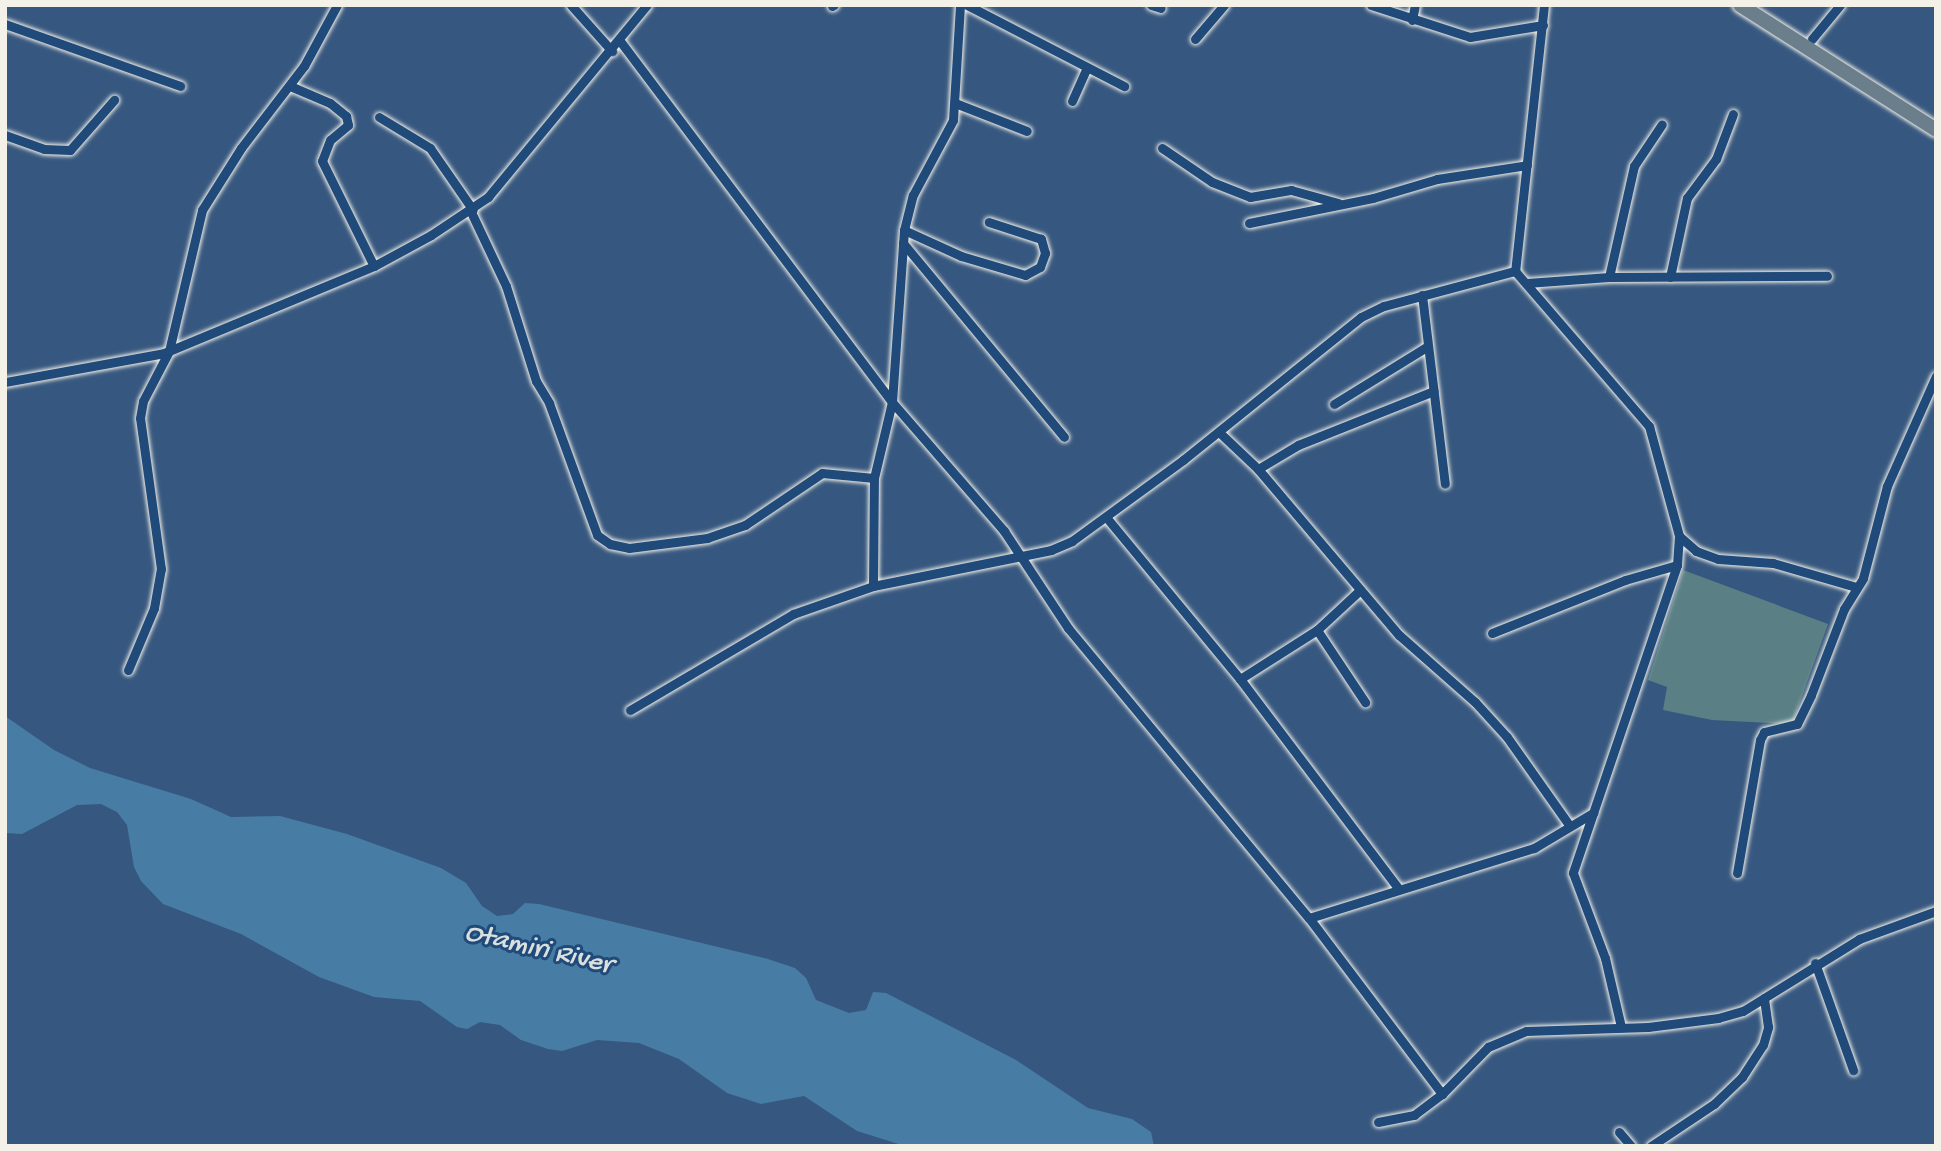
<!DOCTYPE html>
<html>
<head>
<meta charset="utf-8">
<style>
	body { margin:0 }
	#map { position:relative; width:1941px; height:1151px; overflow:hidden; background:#36577f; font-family:"Gochi Hand",sans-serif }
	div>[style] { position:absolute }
	.green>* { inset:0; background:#5a8086 }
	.water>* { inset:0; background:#477da4 }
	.roads { filter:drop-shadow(0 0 2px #f4f1e8) drop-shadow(0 0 2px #f4f1e8) }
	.minor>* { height:9px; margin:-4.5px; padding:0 4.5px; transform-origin:4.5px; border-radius:4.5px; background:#1f4a7a }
	.primary>* { height:14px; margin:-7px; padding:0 7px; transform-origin:7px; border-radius:7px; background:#6b7e8b }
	span { translate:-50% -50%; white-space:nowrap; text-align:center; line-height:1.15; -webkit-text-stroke:6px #1f4a7a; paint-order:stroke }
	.water-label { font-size:28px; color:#dae0de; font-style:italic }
	.frame { position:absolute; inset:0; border:7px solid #f4f1e8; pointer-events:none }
</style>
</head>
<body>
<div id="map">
	<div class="green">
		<i style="clip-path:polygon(1683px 570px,1828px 624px,1792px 724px,1712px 720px,1663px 710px,1667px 687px,1648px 680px)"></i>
	</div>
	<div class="water">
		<i style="clip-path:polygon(5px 716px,54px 750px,90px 768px,191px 799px,231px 817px,280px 816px,347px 834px,441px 868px,466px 883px,482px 906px,497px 916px,513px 914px,525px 903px,539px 904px,768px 959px,795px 968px,806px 978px,816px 1000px,849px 1013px,866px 1010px,873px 992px,886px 993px,1016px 1060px,1088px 1108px,1132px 1119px,1151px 1132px,1154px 1146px,905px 1146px,857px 1131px,804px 1096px,761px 1104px,727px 1093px,679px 1059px,639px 1043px,597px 1040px,562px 1051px,548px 1049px,521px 1040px,500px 1025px,480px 1022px,467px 1029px,457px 1027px,420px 1001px,374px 997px,319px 977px,241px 934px,163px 904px,141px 881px,134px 867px,127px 825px,117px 812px,101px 804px,77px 805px,22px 834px,5px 833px)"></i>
	</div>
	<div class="roads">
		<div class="minor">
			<i style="left:571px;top:5px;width:62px;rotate:48.3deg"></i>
			<i style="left:967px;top:5px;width:177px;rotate:27.3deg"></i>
			<i style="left:1151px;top:5px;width:10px;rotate:17deg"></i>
			<i style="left:1371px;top:5px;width:104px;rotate:17.9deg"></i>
			<i style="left:1470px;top:37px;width:74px;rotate:-9.3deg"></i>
			<i style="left:1544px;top:5px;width:268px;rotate:96.2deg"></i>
			<i style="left:1515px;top:271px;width:205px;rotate:49.2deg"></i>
			<i style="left:1649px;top:426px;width:114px;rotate:74.7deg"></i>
			<i style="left:1679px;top:536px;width:29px;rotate:94deg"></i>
			<i style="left:1677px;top:565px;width:325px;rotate:108.7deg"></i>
			<i style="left:1573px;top:873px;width:91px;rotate:69.4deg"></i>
			<i style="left:1605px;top:958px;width:71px;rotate:76.9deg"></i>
			<i style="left:832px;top:6px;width:2px;rotate:-27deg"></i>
			<i style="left:1412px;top:20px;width:15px;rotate:-79deg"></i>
			<i style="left:5px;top:24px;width:186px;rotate:19.5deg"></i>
			<i style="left:1195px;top:39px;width:45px;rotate:-49.5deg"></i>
			<i style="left:1812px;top:39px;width:44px;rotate:-50.5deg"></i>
			<i style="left:620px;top:41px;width:452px;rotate:53deg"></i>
			<i style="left:892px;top:402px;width:171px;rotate:49deg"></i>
			<i style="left:1004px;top:531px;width:116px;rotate:56.6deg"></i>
			<i style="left:1068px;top:628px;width:377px;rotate:50.3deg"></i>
			<i style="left:1309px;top:918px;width:221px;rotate:52.9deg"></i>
			<i style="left:290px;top:86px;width:43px;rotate:23deg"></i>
			<i style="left:330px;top:103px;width:21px;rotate:39deg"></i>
			<i style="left:346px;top:116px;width:9px;rotate:77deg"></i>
			<i style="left:348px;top:125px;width:23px;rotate:140deg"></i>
			<i style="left:330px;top:140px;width:22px;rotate:111deg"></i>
			<i style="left:322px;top:161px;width:117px;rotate:63.7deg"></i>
			<i style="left:1072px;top:101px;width:35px;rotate:-66deg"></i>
			<i style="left:955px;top:103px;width:77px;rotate:21.3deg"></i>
			<i style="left:379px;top:117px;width:60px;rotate:31.3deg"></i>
			<i style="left:430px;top:148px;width:75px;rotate:55.3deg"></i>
			<i style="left:5px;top:135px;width:41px;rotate:19.7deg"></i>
			<i style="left:44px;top:149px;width:26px;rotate:2deg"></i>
			<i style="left:70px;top:150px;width:67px;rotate:-48.7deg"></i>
			<i style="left:1162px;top:148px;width:60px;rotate:34.2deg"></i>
			<i style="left:1212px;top:182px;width:41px;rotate:21.5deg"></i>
			<i style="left:1250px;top:197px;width:42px;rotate:-9.7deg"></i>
			<i style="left:1291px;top:190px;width:49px;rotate:15.5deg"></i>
			<i style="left:471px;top:212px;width:82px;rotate:64.7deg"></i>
			<i style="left:506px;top:286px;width:100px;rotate:72.5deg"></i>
			<i style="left:536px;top:381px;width:26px;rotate:59deg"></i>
			<i style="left:549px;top:403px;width:140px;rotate:70deg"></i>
			<i style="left:597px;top:535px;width:16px;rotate:35deg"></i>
			<i style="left:610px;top:544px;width:19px;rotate:12deg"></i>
			<i style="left:629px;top:548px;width:79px;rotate:-7.3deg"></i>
			<i style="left:707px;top:538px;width:40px;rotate:-18.9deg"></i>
			<i style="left:745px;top:525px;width:93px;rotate:-34deg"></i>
			<i style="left:822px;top:473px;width:52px;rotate:5.5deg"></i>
			<i style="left:1249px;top:223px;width:126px;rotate:-11.4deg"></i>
			<i style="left:1373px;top:198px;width:67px;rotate:-16.5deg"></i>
			<i style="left:1437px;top:179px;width:91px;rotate:-8.8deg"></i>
			<i style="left:904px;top:230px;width:63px;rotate:24.5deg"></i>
			<i style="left:961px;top:256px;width:67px;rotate:16.5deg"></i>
			<i style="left:1025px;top:275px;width:17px;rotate:-28deg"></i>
			<i style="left:1040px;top:267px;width:15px;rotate:-70deg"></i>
			<i style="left:1045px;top:253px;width:15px;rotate:-106deg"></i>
			<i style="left:1041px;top:239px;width:55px;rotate:-161.9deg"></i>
			<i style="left:903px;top:243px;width:252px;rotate:50.3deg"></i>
			<i style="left:1609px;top:277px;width:114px;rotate:-77.3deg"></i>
			<i style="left:1634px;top:166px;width:50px;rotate:-56.3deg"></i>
			<i style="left:1670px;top:277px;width:81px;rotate:-77.9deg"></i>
			<i style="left:1687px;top:198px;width:49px;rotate:-53.4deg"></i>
			<i style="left:1716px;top:159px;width:48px;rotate:-69.3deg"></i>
			<i style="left:1527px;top:283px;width:82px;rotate:-4.2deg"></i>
			<i style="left:1609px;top:277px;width:218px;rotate:-0.3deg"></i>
			<i style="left:1422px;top:295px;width:190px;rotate:83.1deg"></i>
			<i style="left:5px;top:382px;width:162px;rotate:-10.3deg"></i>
			<i style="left:164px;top:353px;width:227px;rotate:-22.5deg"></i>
			<i style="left:374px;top:266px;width:65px;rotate:-28.5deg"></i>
			<i style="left:431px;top:235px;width:69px;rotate:-33.7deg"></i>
			<i style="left:488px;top:197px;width:249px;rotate:-50.4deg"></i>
			<i style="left:1334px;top:404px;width:110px;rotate:-31.7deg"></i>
			<i style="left:1219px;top:432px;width:54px;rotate:43.5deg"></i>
			<i style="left:1258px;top:469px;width:218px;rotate:49.7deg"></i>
			<i style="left:1399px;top:635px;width:101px;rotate:41.4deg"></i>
			<i style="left:1475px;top:702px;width:47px;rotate:47.6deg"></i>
			<i style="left:1507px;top:737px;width:108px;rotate:54.8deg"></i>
			<i style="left:1258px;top:469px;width:47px;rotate:-31deg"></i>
			<i style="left:1298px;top:445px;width:146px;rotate:-21.7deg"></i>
			<i style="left:1106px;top:517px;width:210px;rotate:50.4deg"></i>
			<i style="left:1240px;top:679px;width:262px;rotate:52.9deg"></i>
			<i style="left:1679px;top:536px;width:23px;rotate:41deg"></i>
			<i style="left:1696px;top:551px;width:23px;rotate:20deg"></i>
			<i style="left:1718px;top:559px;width:55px;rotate:4.2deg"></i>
			<i style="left:1773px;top:563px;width:86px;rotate:16.1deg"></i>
			<i style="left:873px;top:586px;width:108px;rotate:-89.5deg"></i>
			<i style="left:874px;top:478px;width:78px;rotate:-76.7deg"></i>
			<i style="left:892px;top:402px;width:172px;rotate:-86deg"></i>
			<i style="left:904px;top:230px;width:36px;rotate:-76deg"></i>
			<i style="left:913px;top:195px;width:85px;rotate:-61.9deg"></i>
			<i style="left:953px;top:120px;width:115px;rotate:-86.5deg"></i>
			<i style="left:1317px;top:630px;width:87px;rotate:56.3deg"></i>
			<i style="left:1492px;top:633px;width:143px;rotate:-21.7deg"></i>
			<i style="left:1625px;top:580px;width:54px;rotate:-16.1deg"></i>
			<i style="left:128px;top:670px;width:67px;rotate:-67.2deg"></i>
			<i style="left:154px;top:608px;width:40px;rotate:-80deg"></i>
			<i style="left:161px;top:569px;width:152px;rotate:-97.9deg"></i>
			<i style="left:140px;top:418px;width:17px;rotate:-80deg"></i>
			<i style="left:143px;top:401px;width:56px;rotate:-62.5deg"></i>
			<i style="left:169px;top:351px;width:145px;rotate:-76.8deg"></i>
			<i style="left:202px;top:210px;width:73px;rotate:-57.8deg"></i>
			<i style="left:241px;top:148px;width:103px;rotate:-52.5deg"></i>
			<i style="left:304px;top:66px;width:69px;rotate:-61.6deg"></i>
			<i style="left:1240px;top:679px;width:91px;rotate:-32.5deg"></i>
			<i style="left:1317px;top:630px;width:59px;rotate:-42.9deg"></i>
			<i style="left:630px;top:710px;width:189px;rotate:-30.5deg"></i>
			<i style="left:793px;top:614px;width:85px;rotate:-19.3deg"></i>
			<i style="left:873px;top:586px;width:182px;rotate:-11.4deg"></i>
			<i style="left:1051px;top:550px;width:23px;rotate:-23deg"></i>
			<i style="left:1072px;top:541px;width:137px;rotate:-36.1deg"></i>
			<i style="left:1183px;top:460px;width:228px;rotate:-38.8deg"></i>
			<i style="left:1361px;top:317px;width:25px;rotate:-26deg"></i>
			<i style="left:1384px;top:306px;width:136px;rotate:-15deg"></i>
			<i style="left:1737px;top:873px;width:135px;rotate:-80.2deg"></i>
			<i style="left:1760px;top:740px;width:9px;rotate:-63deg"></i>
			<i style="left:1764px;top:732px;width:34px;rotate:-14deg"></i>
			<i style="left:1797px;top:724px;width:32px;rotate:-64deg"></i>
			<i style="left:1811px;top:695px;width:92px;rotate:-69deg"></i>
			<i style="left:1844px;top:609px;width:36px;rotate:-58deg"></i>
			<i style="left:1863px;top:578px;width:95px;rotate:-75.4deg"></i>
			<i style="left:1887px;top:486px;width:120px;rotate:-66deg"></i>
			<i style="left:1309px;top:918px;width:236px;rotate:-17.3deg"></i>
			<i style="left:1534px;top:848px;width:69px;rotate:-30.7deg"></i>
			<i style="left:1815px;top:963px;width:114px;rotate:70.4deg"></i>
			<i style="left:1378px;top:1122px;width:37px;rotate:-11deg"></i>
			<i style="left:1414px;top:1115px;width:35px;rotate:-37deg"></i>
			<i style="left:1442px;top:1094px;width:66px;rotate:-45.6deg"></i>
			<i style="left:1488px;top:1047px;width:41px;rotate:-22.8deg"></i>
			<i style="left:1526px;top:1031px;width:122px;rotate:-1.9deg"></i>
			<i style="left:1648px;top:1027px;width:71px;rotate:-7.3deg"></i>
			<i style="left:1718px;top:1018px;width:26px;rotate:-16deg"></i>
			<i style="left:1743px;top:1011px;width:137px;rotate:-31.8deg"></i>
			<i style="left:1859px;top:939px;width:82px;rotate:-20deg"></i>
			<i style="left:1619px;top:1132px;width:18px;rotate:49deg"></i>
			<i style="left:1651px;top:1146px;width:76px;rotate:-33.7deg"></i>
			<i style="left:1714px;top:1104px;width:39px;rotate:-44deg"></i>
			<i style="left:1742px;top:1077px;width:38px;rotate:-57deg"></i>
			<i style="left:1763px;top:1045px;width:19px;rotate:-74deg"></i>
			<i style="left:1768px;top:1027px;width:29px;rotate:-98deg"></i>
		</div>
		<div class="primary">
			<i style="left:1740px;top:5px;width:232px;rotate:32.5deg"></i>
		</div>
	</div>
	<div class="water-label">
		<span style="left:538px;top:950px;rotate:13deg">Otamiri River</span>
	</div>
	<div class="frame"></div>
</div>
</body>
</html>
